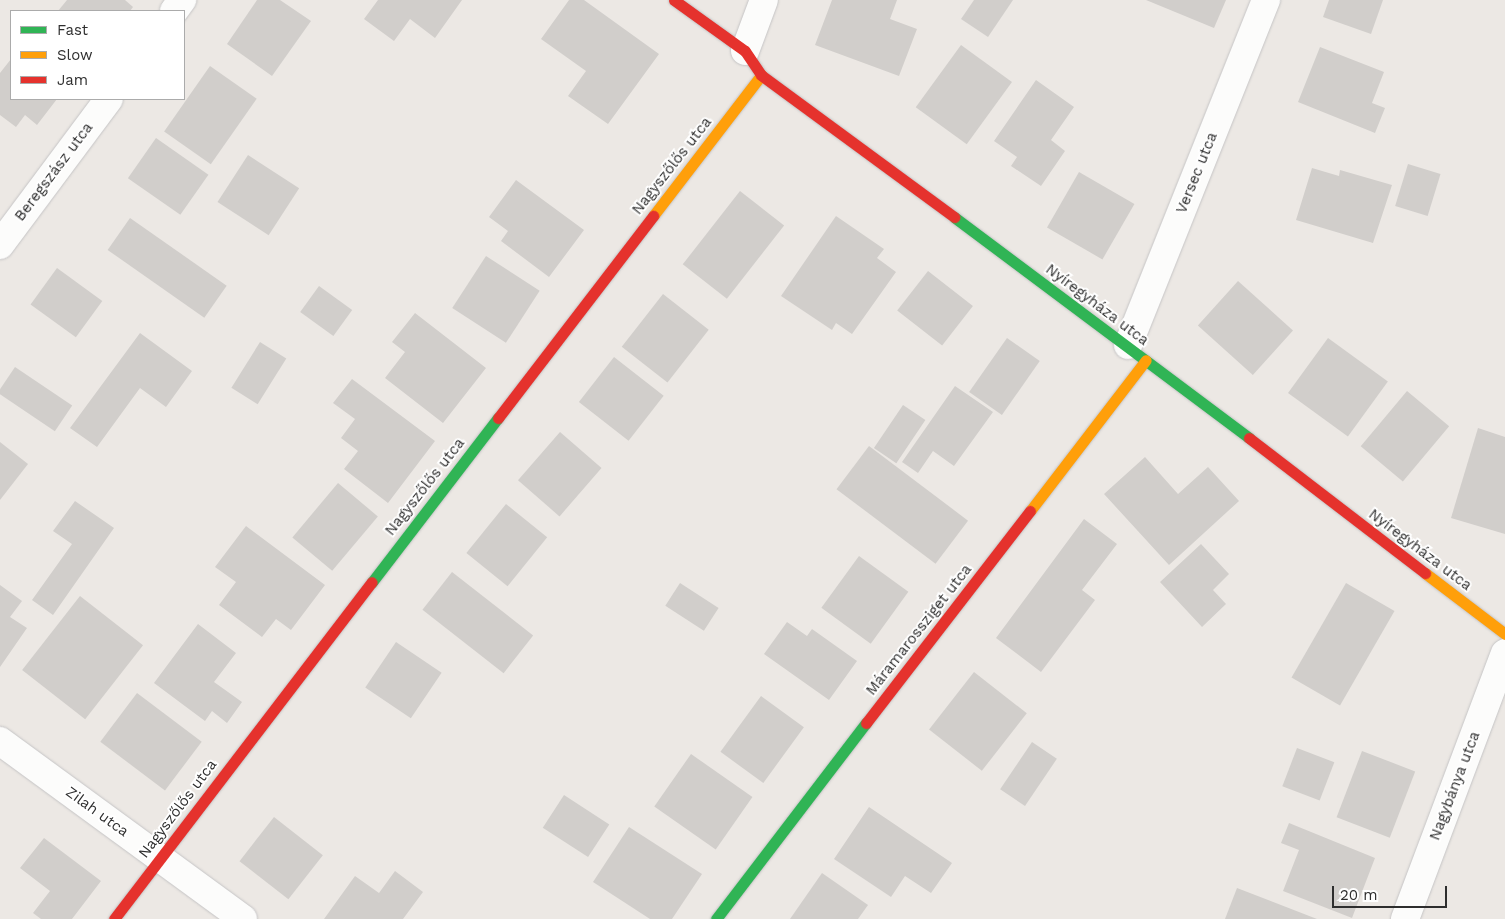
<!DOCTYPE html>
<html>
<head>
<meta charset="utf-8">
<style>
	body { margin:0 }
	#map { position:relative; width:1505px; height:919px; overflow:hidden; background:#ece8e4; font-family:"Work Sans",sans-serif }
	div>[style] { position:absolute }
	.building>* { inset:0; background:#d1cecb; transform-origin:0 0 }
	.roads { filter:drop-shadow(0 0 1px #c5c4c5) drop-shadow(0 0 1px #c5c4c5) }
	.street>* { height:28px; margin:-14px; padding:0 14px; transform-origin:14px; border-radius:14px; background:#fcfcfb }
	.fast>* { height:11px; margin:-5.5px; padding:0 5.5px; transform-origin:5.5px; border-radius:5.5px; background:#30b455 }
	.slow>* { height:11px; margin:-5.5px; padding:0 5.5px; transform-origin:5.5px; border-radius:5.5px; background:#ff9f0a }
	.jam>* { height:11px; margin:-5.5px; padding:0 5.5px; transform-origin:5.5px; border-radius:5.5px; background:#e5322d }
	span { translate:-50% -50%; white-space:nowrap; text-align:center; line-height:1.15; -webkit-text-stroke:4px #fff; paint-order:stroke }
	.street-label { font-size:15px; color:#2e2e2e }
	.legend { position:absolute; left:10px; top:10px; width:175px; height:90px; box-sizing:border-box; background:#fff; border:1px solid #ababab; margin:0; padding:6px 9px; list-style:none; font-size:15px; color:#2e2e2e }
	.legend li { display:flex; align-items:center; gap:10px; height:25px }
	.legend b { width:25px; border:1px solid #ababab }
	.scale { position:absolute; left:1332px; top:886px; width:115px; height:22px; box-sizing:border-box; border:2px solid #2e2e2e; border-top:0; padding-left:6px; font-size:15px; line-height:18px; white-space:nowrap; color:#2e2e2e; -webkit-text-stroke:4px #fff; paint-order:stroke }
</style>
</head>
<body>
<div id="map">
	<div class="building">
		<i style="clip-path:polygon(67px 0,125px 0,133px 7px,130px 11px,58px 11px)"></i>
		<i style="clip-path:polygon(257px 0,280px 0,311px 21px,272px 76px,227px 44px)"></i>
		<i style="clip-path:polygon(378px 0,462px 0,435px 38px,410px 19px,394px 41px,364px 19px)"></i>
		<i style="clip-path:polygon(569px 0,584px 0,659px 54px,608px 124px,568px 96px,586px 71px,541px 39px)"></i>
		<i style="clip-path:polygon(832px 0,897px 0,890px 19px,917px 29px,899px 76px,815px 45px)"></i>
		<i style="clip-path:polygon(974px 0,1013px 0,988px 37px,961px 19px)"></i>
		<i style="clip-path:polygon(1146px 0,1226px 0,1214px 28px)"></i>
		<i style="clip-path:polygon(1329px 0,1383px 0,1371px 34px,1323px 17px)"></i>
		<i style="left:961px;top:45px;width:63px;height:77px;rotate:36deg"></i>
		<i style="clip-path:polygon(1320px 47px,1384px 72px,1372px 103px,1385px 108px,1375px 133px,1298px 102px)"></i>
		<i style="clip-path:polygon(11px 59px,11px 99px,57px 99px,37px 125px,25px 115px,16px 127px,0 115px,0 73px)"></i>
		<i style="left:210px;top:66px;width:57px;height:80px;rotate:35deg"></i>
		<i style="clip-path:polygon(1036px 80px,1074px 107px,1051px 140px,1065px 151px,1041px 186px,1011px 166px,1017px 157px,994px 141px)"></i>
		<i style="left:156px;top:138px;width:64px;height:49px;rotate:35deg"></i>
		<i style="left:248px;top:155px;width:61px;height:56px;rotate:33deg"></i>
		<i style="left:1408px;top:164px;width:34px;height:44px;rotate:17deg"></i>
		<i style="clip-path:polygon(1312px 168px,1339px 176px,1340px 170px,1392px 185px,1373px 243px,1296px 220px)"></i>
		<i style="left:1079px;top:172px;width:64px;height:64px;rotate:30deg"></i>
		<i style="clip-path:polygon(516px 180px,584px 230px,549px 277px,501px 241px,508px 231px,489px 217px)"></i>
		<i style="left:740px;top:191px;width:56px;height:93px;rotate:38deg"></i>
		<i style="clip-path:polygon(836px 216px,884px 249px,877px 258px,896px 272px,852px 334px,836px 323px,832px 330px,781px 296px)"></i>
		<i style="left:130px;top:218px;width:118px;height:39px;rotate:35deg"></i>
		<i style="left:486px;top:256px;width:64px;height:62px;rotate:33deg"></i>
		<i style="left:57px;top:268px;width:56px;height:45px;rotate:36deg"></i>
		<i style="left:928px;top:271px;width:57px;height:50px;rotate:38deg"></i>
		<i style="left:1238px;top:281px;width:74px;height:60px;rotate:42deg"></i>
		<i style="left:319px;top:286px;width:41px;height:32px;rotate:36deg"></i>
		<i style="left:663px;top:294px;width:58px;height:67px;rotate:38deg"></i>
		<i style="clip-path:polygon(415px 313px,486px 368px,443px 423px,385px 378px,405px 352px,392px 342px)"></i>
		<i style="clip-path:polygon(140px 333px,192px 371px,166px 407px,140px 388px,97px 447px,70px 428px)"></i>
		<i style="left:1007px;top:338px;width:40px;height:66px;rotate:35deg"></i>
		<i style="left:1328px;top:338px;width:74px;height:68px;rotate:36deg"></i>
		<i style="left:260px;top:342px;width:31px;height:54px;rotate:32deg"></i>
		<i style="left:614px;top:357px;width:63px;height:57px;rotate:38deg"></i>
		<i style="left:15px;top:367px;width:69px;height:31px;rotate:34deg"></i>
		<i style="clip-path:polygon(352px 379px,435px 441px,388px 503px,344px 469px,358px 451px,341px 438px,355px 419px,333px 403px)"></i>
		<i style="clip-path:polygon(955px 386px,993px 412px,954px 466px,933px 451px,918px 473px,902px 462px)"></i>
		<i style="left:1407px;top:391px;width:55px;height:72px;rotate:40deg"></i>
		<i style="left:903px;top:405px;width:27px;height:52px;rotate:34deg"></i>
		<i style="clip-path:polygon(1478px 428px,1505px 437px,1505px 534px,1451px 518px)"></i>
		<i style="left:560px;top:432px;width:55px;height:64px;rotate:41deg"></i>
		<i style="clip-path:polygon(0 442px,28px 464px,0 500px)"></i>
		<i style="left:869px;top:446px;width:124px;height:54px;rotate:37deg"></i>
		<i style="clip-path:polygon(1145px 457px,1178px 494px,1208px 467px,1239px 501px,1169px 565px,1104px 494px)"></i>
		<i style="left:338px;top:483px;width:52px;height:71px;rotate:40deg"></i>
		<i style="clip-path:polygon(75px 501px,114px 528px,53px 615px,32px 600px,72px 544px,53px 531px)"></i>
		<i style="left:506px;top:504px;width:53px;height:63px;rotate:39deg"></i>
		<i style="clip-path:polygon(1084px 519px,1117px 544px,1082px 590px,1095px 600px,1041px 672px,996px 638px)"></i>
		<i style="clip-path:polygon(246px 526px,325px 585px,291px 630px,276px 619px,262px 637px,219px 605px,236px 582px,215px 567px)"></i>
		<i style="clip-path:polygon(1201px 544px,1229px 574px,1213px 590px,1226px 604px,1202px 627px,1160px 582px)"></i>
		<i style="left:859px;top:556px;width:61px;height:64px;rotate:36deg"></i>
		<i style="left:452px;top:572px;width:103px;height:48px;rotate:38deg"></i>
		<i style="left:680px;top:583px;width:46px;height:27px;rotate:33deg"></i>
		<i style="left:1346px;top:583px;width:56px;height:109px;rotate:30deg"></i>
		<i style="clip-path:polygon(0 585px,22px 601px,10px 617px,27px 628px,0 667px)"></i>
		<i style="left:80px;top:596px;width:80px;height:94px;rotate:38deg"></i>
		<i style="clip-path:polygon(787px 622px,807px 636px,812px 629px,857px 661px,829px 700px,764px 654px)"></i>
		<i style="clip-path:polygon(198px 624px,236px 653px,214px 682px,242px 702px,227px 723px,212px 711px,205px 721px,154px 683px)"></i>
		<i style="left:396px;top:642px;width:55px;height:55px;rotate:34deg"></i>
		<i style="left:974px;top:672px;width:67px;height:73px;rotate:38deg"></i>
		<i style="left:137px;top:693px;width:81px;height:61px;rotate:37deg"></i>
		<i style="left:761px;top:696px;width:53px;height:69px;rotate:36deg"></i>
		<i style="left:1032px;top:742px;width:30px;height:57px;rotate:34deg"></i>
		<i style="left:1297px;top:748px;width:40px;height:41px;rotate:21deg"></i>
		<i style="left:1362px;top:751px;width:57px;height:71px;rotate:21deg"></i>
		<i style="left:691px;top:754px;width:75px;height:64px;rotate:35deg"></i>
		<i style="left:564px;top:795px;width:54px;height:39px;rotate:33deg"></i>
		<i style="clip-path:polygon(869px 807px,952px 863px,931px 893px,905px 876px,891px 897px,834px 859px)"></i>
		<i style="left:274px;top:817px;width:62px;height:56px;rotate:38deg"></i>
		<i style="clip-path:polygon(1289px 823px,1375px 858px,1352px 918px,1283px 891px,1299px 850px,1281px 843px)"></i>
		<i style="clip-path:polygon(629px 827px,702px 874px,672px 919px,650px 919px,593px 882px)"></i>
		<i style="clip-path:polygon(44px 838px,101px 881px,72px 919px,41px 919px,33px 913px,50px 891px,20px 868px)"></i>
		<i style="clip-path:polygon(395px 871px,423px 892px,403px 919px,324px 919px,355px 876px,379px 893px)"></i>
		<i style="clip-path:polygon(822px 873px,868px 905px,858px 919px,790px 919px)"></i>
		<i style="clip-path:polygon(1237px 888px,1317px 919px,1225px 919px)"></i>
	</div>
	<div class="roads">
		<div class="street">
			<i style="left:174px;top:11px;width:14px;rotate:-54deg"></i>
			<i style="left:745px;top:51px;width:54px;rotate:-69.6deg"></i>
			<i style="left:0;top:245px;width:182px;rotate:-53.3deg"></i>
			<i style="left:1128px;top:345px;width:372px;rotate:-68.2deg"></i>
			<i style="left:0;top:741px;width:301px;rotate:36.2deg"></i>
			<i style="left:1405px;top:919px;width:284px;rotate:-69.4deg"></i>
		</div>
		<div class="fast">
			<i style="left:954px;top:217px;width:369px;rotate:36.8deg"></i>
			<i style="left:372px;top:582px;width:207px;rotate:-52.5deg"></i>
			<i style="left:716px;top:919px;width:247px;rotate:-52.6deg"></i>
		</div>
		<div class="slow">
			<i style="left:653px;top:216px;width:178px;rotate:-52.5deg"></i>
			<i style="left:1030px;top:511px;width:190px;rotate:-52.5deg"></i>
			<i style="left:1425px;top:573px;width:101px;rotate:37.3deg"></i>
		</div>
		<div class="jam">
			<i style="left:674px;top:0;width:87px;rotate:35.7deg"></i>
			<i style="left:745px;top:51px;width:29px;rotate:56deg"></i>
			<i style="left:761px;top:75px;width:240px;rotate:36.3deg"></i>
			<i style="left:498px;top:418px;width:255px;rotate:-52.5deg"></i>
			<i style="left:1249px;top:438px;width:222px;rotate:37.5deg"></i>
			<i style="left:866px;top:723px;width:268px;rotate:-52.3deg"></i>
			<i style="left:114px;top:919px;width:424px;rotate:-52.6deg"></i>
		</div>
	</div>
	<div class="street-label">
		<span style="left:672px;top:166px;rotate:-52deg">Nagyszőlős utca</span>
		<span style="left:54px;top:172px;rotate:-53deg">Beregszász utca</span>
		<span style="left:1197px;top:173px;rotate:-68deg">Versec utca</span>
		<span style="left:1097px;top:305px;rotate:37deg">Nyíregyháza utca</span>
		<span style="left:425px;top:487px;rotate:-52deg">Nagyszőlős utca</span>
		<span style="left:1420px;top:550px;rotate:37deg">Nyíregyháza utca</span>
		<span style="left:919px;top:630px;rotate:-52deg">Máramarossziget utca</span>
		<span style="left:1455px;top:786px;rotate:-69deg">Nagybánya utca</span>
		<span style="left:178px;top:809px;rotate:-53deg">Nagyszőlős utca</span>
		<span style="left:97px;top:812px;rotate:36deg">Zilah utca</span>
	</div>
	<ul class="legend">
	<li><b style="height:6px;background:#30b455"></b>Fast</li>
	<li><b style="height:6px;background:#ff9f0a"></b>Slow</li>
	<li><b style="height:6px;background:#e5322d"></b>Jam</li>
	</ul>
	<div class="scale">20 m</div>
</div>
</body>
</html>
